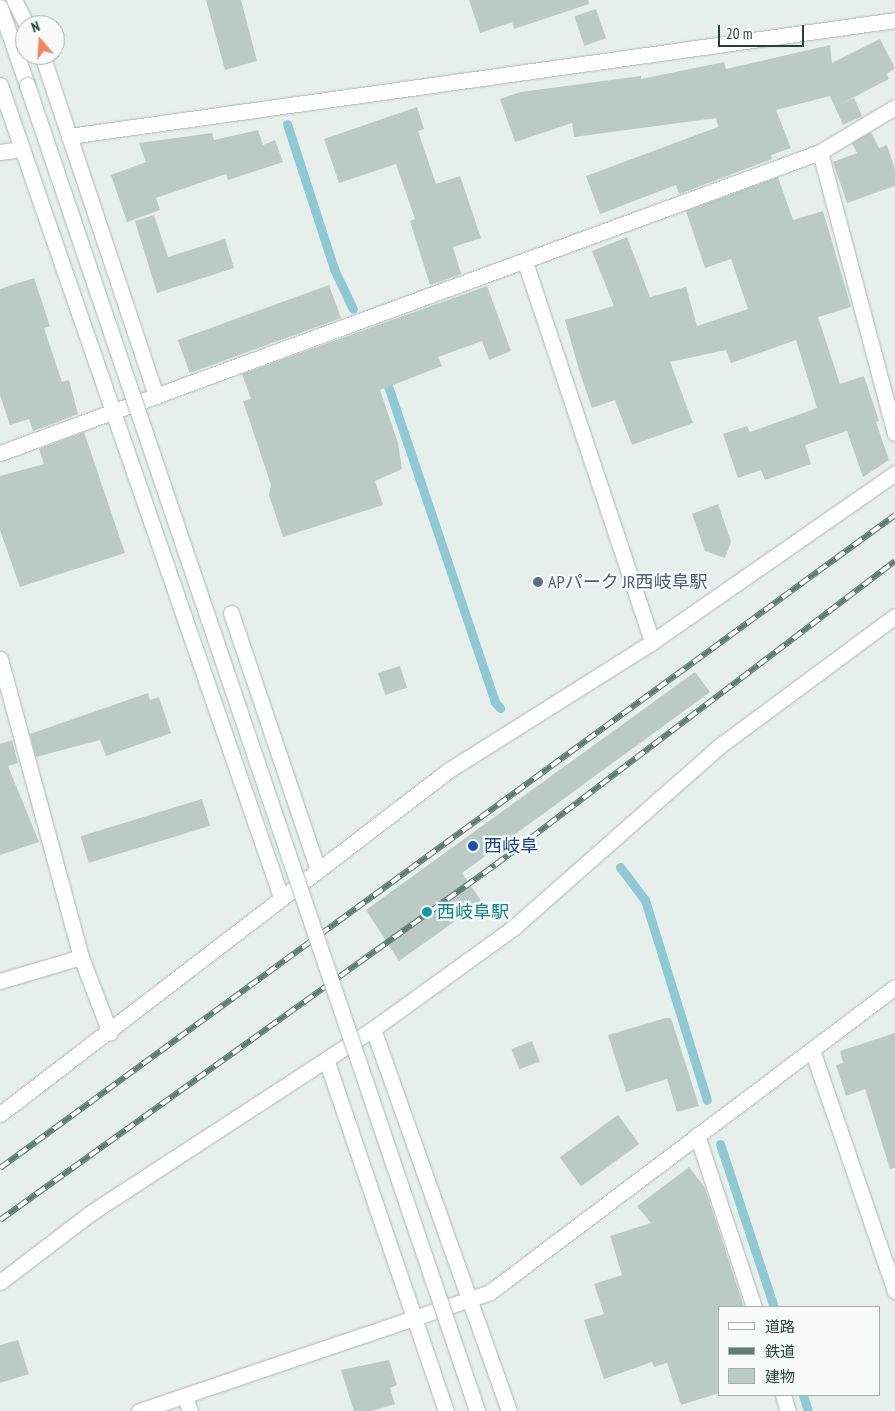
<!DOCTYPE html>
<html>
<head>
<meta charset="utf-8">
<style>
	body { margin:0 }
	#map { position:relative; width:895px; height:1411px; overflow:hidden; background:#e6efeb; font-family:"PT Sans Narrow","Noto Sans JP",sans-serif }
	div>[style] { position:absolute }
	.stream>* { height:9px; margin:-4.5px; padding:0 4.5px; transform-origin:4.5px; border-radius:4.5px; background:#8ec9d4 }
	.building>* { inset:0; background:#bbcac4; transform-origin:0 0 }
	.roads { filter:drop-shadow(0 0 1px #a8b8b2) drop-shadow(0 0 1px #a8b8b2) }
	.minor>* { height:15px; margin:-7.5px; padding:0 7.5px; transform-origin:7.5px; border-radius:7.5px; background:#fff }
	.tertiary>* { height:15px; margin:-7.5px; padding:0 7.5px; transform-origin:7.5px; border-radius:7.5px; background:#fff }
	.rail>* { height:5.5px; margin-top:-2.75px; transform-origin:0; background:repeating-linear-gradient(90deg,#f7fbf9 0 11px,#5f7d75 0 22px); box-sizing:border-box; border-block:1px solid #5f7d75 }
	.bridges { filter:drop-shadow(0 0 1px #a8b8b2) drop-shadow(0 0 1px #a8b8b2) }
	.tertiary-bridge>* { height:15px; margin:-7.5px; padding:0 7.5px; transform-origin:7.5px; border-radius:7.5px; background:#fff }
	.dots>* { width:14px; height:14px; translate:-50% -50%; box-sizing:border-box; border:2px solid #f7fbf9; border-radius:50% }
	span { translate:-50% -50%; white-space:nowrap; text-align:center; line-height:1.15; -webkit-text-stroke:4.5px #f7fbf9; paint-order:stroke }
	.service-label { font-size:18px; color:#4e5e75 }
	.left { translate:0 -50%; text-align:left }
	.transit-label { font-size:18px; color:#164399 }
	.culture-label { font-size:18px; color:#0d838f }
	.legend { position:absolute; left:718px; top:1306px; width:162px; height:90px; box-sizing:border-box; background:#f7fbf9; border:1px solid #a3b1ad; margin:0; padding:6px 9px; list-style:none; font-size:15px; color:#24423a }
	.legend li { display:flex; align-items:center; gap:10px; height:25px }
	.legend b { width:25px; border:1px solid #a3b1ad }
	.north { position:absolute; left:15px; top:15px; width:50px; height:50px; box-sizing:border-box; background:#f7fbf9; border:1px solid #a3b1ad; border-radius:50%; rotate:341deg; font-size:14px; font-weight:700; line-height:20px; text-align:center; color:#24423a }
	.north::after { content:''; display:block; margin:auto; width:18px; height:22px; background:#f4845f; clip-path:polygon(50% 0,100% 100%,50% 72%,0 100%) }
	.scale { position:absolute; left:718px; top:25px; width:86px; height:22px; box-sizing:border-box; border:2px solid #24423a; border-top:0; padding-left:6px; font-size:15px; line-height:18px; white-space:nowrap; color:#24423a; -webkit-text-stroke:4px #f7fbf9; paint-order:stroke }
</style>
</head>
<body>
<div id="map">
	<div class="stream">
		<i style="left:287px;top:124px;width:152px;rotate:72deg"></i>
		<i style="left:334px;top:269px;width:44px;rotate:64.6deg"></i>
		<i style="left:385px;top:377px;width:343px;rotate:71.3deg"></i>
		<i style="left:495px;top:702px;width:8px;rotate:50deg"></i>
		<i style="left:620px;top:867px;width:41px;rotate:52.9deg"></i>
		<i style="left:645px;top:900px;width:209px;rotate:72.8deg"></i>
		<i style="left:720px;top:1144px;width:172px;rotate:71.7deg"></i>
		<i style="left:803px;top:1395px;width:17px;rotate:73deg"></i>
	</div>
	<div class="building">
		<i style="clip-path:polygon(206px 0,241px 0,257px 61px,225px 70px)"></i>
		<i style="clip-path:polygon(469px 0,588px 0,589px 4px,514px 29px,512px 22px,480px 33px)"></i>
		<i style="left:596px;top:9px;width:31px;height:23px;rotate:71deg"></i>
		<i style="clip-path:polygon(880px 39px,895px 68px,887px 74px,889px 79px,835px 107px,830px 96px,776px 110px,791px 148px,771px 155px,772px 159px,679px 194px,676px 185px,600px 214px,586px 176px,718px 127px,716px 118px,574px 137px,572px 123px,515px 142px,500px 99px,521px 92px,641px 76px,641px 79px,724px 62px,726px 69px,830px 45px,832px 63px)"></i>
		<i style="left:854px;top:98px;width:20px;height:21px;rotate:66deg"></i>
		<i style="clip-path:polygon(417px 107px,424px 129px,418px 131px,436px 184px,460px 176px,481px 238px,453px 247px,461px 274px,430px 285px,410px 221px,415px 219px,396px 164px,339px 183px,324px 139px)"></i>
		<i style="clip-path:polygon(258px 130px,263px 145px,275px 140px,283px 162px,228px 180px,226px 174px,156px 198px,160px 210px,127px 222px,111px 175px,146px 162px,139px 143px,212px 133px,214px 140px)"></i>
		<i style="clip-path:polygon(871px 132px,879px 148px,887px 145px,895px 169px,895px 186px,847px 203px,833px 162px,857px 153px,852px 143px)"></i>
		<i style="clip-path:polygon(778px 177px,793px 220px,823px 211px,851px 307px,818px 317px,840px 384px,864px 376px,879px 421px,876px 422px,889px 460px,863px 477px,847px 431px,805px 445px,811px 464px,765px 480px,761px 470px,738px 478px,723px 434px,747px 426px,750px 432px,817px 408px,796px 340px,731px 363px,726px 350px,670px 362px,693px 423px,632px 445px,615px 400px,592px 408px,579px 370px,565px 320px,614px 306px,592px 251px,627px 237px,650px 297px,686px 287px,697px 326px,748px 309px,731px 259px,705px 268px,686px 211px)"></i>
		<i style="clip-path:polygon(154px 215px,168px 257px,225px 239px,234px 268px,157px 293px,135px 221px)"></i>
		<i style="clip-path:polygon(34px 278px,50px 326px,44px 328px,62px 382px,69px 380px,78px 414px,33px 431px,29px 419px,10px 425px,0 395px,0 289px)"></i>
		<i style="left:329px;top:285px;width:35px;height:161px;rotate:70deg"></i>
		<i style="clip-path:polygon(487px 286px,511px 351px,489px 360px,482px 341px,438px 357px,442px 366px,380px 390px,398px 443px,402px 469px,375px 481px,383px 505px,283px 537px,269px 495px,271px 485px,243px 401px,251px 399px,242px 374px)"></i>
		<i style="clip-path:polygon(84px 432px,125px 553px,20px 587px,0 530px,0 476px,44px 464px,39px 449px)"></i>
		<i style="clip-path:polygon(718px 504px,731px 542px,725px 558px,705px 551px,692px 514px)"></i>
		<i style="left:400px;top:666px;width:23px;height:23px;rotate:72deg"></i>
		<i style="clip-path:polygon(695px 672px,710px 692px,462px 873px,482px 902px,399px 961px,366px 910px)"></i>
		<i style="clip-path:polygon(148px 693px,150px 700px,159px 697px,171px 733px,106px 756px,100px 740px,36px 757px,30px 734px)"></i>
		<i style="clip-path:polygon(12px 740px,18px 763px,8px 766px,39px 842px,0 855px,0 744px)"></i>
		<i style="left:202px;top:799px;width:28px;height:127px;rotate:73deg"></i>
		<i style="clip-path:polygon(666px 1018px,671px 1018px,699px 1106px,677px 1112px,667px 1079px,626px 1092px,608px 1035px)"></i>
		<i style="clip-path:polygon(895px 1033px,895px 1168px,890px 1169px,865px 1089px,846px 1096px,836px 1065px,843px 1063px,840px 1051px)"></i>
		<i style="left:532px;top:1041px;width:22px;height:22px;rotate:69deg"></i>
		<i style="left:618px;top:1115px;width:36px;height:72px;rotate:54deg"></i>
		<i style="clip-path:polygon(689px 1167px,705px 1188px,744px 1307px,719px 1307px,719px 1393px,681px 1405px,667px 1363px,654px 1367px,652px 1362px,604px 1379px,584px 1320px,604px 1314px,594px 1284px,622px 1275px,610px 1236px,651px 1223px,637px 1206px)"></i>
		<i style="clip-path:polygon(18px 1340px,29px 1374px,0 1383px,0 1345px)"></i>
		<i style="clip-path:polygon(389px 1360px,397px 1385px,390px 1388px,395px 1404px,372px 1411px,354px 1411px,341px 1370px)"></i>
	</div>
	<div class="roads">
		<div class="minor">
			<i style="left:14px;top:0;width:28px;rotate:63deg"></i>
			<i style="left:42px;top:55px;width:360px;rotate:71.5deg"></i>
			<i style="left:0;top:85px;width:859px;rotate:70.91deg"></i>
			<i style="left:69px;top:136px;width:834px;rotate:-7.99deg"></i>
			<i style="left:0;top:152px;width:22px;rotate:-8deg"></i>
			<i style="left:820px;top:152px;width:291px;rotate:75.1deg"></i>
			<i style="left:525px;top:262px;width:401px;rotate:71.5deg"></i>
			<i style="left:0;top:453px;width:873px;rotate:-20.16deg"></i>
			<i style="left:820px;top:152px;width:87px;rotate:-31deg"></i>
			<i style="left:231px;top:613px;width:271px;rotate:71.3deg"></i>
			<i style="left:0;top:659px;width:309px;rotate:74.8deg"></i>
			<i style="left:0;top:981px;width:84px;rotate:-16.5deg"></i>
			<i style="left:81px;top:957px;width:81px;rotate:69.1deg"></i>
			<i style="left:373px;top:1029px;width:405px;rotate:70.4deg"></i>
			<i style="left:812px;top:1050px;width:255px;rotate:71deg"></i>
			<i style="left:326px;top:1059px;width:372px;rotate:71.2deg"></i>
			<i style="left:0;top:1114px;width:566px;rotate:-37.46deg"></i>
			<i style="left:449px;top:770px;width:240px;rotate:-32.2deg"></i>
			<i style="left:652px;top:642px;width:296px;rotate:-34.8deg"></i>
			<i style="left:697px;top:1135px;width:181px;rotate:71.7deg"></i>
			<i style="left:0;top:1282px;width:116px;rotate:-37.3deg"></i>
			<i style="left:92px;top:1212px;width:335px;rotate:-33.1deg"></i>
			<i style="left:373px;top:1029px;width:173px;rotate:-35.8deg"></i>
			<i style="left:513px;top:928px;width:273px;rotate:-41.4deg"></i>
			<i style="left:718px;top:747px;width:220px;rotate:-36.5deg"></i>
			<i style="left:783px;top:1395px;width:17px;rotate:73deg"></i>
			<i style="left:185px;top:1396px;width:16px;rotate:72deg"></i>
			<i style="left:139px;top:1411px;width:371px;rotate:-18.7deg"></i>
			<i style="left:490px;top:1292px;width:507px;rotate:-36.98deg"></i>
		</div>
		<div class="tertiary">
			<i style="left:0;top:7px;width:83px;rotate:70.9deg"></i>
		</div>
	</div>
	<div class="rail">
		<i style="left:0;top:1168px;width:1108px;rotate:-36.11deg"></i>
		<i style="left:0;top:1220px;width:609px;rotate:-35.65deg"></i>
		<i style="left:495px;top:865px;width:502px;rotate:-37.23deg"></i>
	</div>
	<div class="bridges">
		<div class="tertiary-bridge">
			<i style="left:27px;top:85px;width:1400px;rotate:71.25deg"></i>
		</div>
	</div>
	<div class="dots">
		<i style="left:538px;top:582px;background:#5c6f8a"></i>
		<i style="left:473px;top:846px;background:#1a4fb4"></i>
		<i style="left:427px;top:912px;background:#0f9aa8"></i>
	</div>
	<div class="service-label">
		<span class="left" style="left:548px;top:582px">APパーク JR西岐阜駅</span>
	</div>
	<div class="transit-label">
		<span class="left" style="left:484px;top:846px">西岐阜</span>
	</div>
	<div class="culture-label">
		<span class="left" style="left:437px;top:912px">西岐阜駅</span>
	</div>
	<ul class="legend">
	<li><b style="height:6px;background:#fff"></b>道路</li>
	<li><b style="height:6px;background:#5f7d75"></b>鉄道</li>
	<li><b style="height:14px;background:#bbcac4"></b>建物</li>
	</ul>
	<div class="north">N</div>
	<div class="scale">20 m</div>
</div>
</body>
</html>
